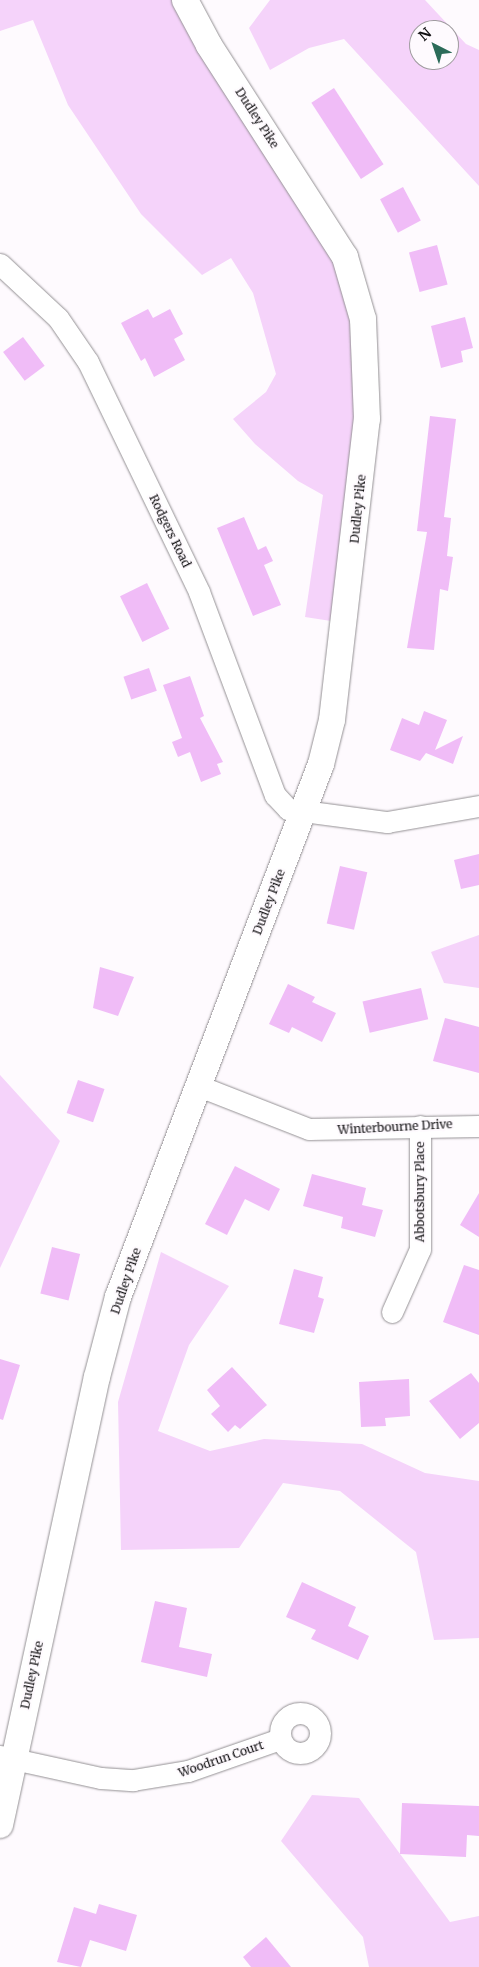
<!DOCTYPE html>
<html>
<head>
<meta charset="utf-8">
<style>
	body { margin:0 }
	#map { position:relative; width:479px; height:1967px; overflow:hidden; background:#fefafe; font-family:Merriweather,serif }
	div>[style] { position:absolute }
	.green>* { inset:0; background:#f5d3fa }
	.building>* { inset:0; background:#f0bcf7; transform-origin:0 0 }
	.roads { filter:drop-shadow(0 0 1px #949194) drop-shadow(0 0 1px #949194) }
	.minor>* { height:21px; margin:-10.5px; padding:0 10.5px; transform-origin:10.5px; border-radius:10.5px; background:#fff }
	.minor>.ring { margin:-10.5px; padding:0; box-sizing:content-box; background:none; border:21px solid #fff; border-radius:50% }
	.tertiary>* { height:26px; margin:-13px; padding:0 13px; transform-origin:13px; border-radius:13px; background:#fff }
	span { translate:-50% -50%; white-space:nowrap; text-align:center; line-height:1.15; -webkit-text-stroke:4px #fefafe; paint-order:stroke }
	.street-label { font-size:12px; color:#100f11 }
	.north { position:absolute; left:409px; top:20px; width:50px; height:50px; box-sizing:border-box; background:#fefafe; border:1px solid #9f9c9f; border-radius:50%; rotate:319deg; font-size:14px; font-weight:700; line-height:20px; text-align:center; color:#100f11 }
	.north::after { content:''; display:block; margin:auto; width:18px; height:22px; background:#2b6b59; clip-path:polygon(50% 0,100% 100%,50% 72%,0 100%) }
</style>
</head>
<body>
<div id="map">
	<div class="green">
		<i style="clip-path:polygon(0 0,185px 0,333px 234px,363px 319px,344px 623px,305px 617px,323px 495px,298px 481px,255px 444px,233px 419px,266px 392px,276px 374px,253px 293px,231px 258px,202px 275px,141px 214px,68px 105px,33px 20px,0 31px)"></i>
		<i style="clip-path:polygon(evenodd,270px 0,425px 0,466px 44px,479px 50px,479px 186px,344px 39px,309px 48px,270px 70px,249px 28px,270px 0,419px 30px,449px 30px,449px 60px,419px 60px,419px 30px)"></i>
		<i style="clip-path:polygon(479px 935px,479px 988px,444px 983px,431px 952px)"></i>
		<i style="clip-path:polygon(0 1075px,60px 1141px,0 1268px)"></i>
		<i style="clip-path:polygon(161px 1252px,229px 1286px,189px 1345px,158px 1431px,210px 1451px,264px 1439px,362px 1444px,425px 1473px,479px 1481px,479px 1638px,434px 1640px,416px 1552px,340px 1491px,283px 1483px,239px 1548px,121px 1550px,118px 1402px)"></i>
		<i style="clip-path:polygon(312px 1795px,359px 1798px,450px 1922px,479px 1916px,479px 1967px,369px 1967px,363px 1937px,281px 1841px)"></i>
	</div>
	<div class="building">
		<i style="left:334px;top:88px;width:91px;height:27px;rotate:57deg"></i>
		<i style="left:403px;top:187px;width:38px;height:26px;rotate:62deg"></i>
		<i style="left:437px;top:245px;width:41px;height:29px;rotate:75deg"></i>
		<i style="clip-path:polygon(148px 309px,153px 318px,170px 309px,183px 334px,174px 339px,185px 360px,154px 377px,145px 358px,141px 361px,121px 323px)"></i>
		<i style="clip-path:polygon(465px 317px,473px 348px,461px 351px,463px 362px,441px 368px,431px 326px)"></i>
		<i style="left:23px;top:337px;width:36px;height:25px;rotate:53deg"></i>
		<i style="clip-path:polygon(430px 416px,456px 419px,444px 517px,451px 518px,447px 556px,453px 557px,448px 591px,440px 589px,434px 650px,407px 648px,427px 532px,417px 531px)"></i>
		<i style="clip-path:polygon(244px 517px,258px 550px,266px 546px,273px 561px,264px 565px,281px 605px,253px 616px,217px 528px)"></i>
		<i style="left:147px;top:583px;width:51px;height:30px;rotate:64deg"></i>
		<i style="left:149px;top:668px;width:24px;height:27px;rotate:71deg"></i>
		<i style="clip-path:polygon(190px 676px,204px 716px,200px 718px,223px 762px,217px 764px,221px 774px,201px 782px,190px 752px,178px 757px,172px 742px,182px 738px,163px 685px)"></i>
		<i style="clip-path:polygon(424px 711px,447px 720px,435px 750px,463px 736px,453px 764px,426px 753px,420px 761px,390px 750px,402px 718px,419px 725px)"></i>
		<i style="clip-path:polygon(479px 854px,479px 885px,461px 889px,454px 860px)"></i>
		<i style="left:340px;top:866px;width:28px;height:59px;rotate:13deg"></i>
		<i style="clip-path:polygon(100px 967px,134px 977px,118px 1016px,93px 1008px)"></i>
		<i style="clip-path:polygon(288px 984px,315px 997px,312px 1002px,336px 1013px,322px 1042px,292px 1027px,289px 1033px,269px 1024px)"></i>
		<i style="left:421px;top:988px;width:32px;height:60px;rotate:77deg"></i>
		<i style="clip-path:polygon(445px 1018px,479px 1027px,479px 1073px,433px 1061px)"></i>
		<i style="left:78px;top:1080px;width:28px;height:35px;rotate:19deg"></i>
		<i style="clip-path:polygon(235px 1166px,280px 1189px,269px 1211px,245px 1199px,227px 1235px,205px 1224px)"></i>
		<i style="clip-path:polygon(312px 1174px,366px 1188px,362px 1205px,383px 1210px,375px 1237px,341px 1228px,343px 1217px,303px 1206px)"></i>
		<i style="clip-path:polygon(479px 1193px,479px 1237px,460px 1225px)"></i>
		<i style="left:52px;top:1247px;width:29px;height:48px;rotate:14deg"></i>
		<i style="clip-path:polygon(464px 1265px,479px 1270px,479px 1335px,443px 1322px)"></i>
		<i style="clip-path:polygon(294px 1269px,323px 1277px,318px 1297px,324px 1299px,314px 1333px,279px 1324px)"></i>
		<i style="clip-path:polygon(0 1359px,20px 1365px,3px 1420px,0 1419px)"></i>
		<i style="clip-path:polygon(232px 1367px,267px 1405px,240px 1429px,235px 1425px,228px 1432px,211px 1414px,220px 1406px,207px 1390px)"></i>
		<i style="clip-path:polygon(471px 1373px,479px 1383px,479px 1423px,460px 1439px,429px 1401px)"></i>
		<i style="clip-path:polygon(409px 1379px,410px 1416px,385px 1418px,386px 1426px,361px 1427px,359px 1382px)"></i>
		<i style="clip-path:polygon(302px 1582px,356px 1607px,348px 1626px,369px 1636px,358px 1660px,311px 1639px,316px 1630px,286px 1617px)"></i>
		<i style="clip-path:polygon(155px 1601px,187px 1608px,179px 1647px,212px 1654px,207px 1677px,141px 1662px)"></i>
		<i style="clip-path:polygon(402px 1803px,479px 1806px,479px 1836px,467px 1835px,466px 1857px,400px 1854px)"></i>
		<i style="clip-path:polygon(99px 1904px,137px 1915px,126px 1951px,90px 1940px,81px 1967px,57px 1962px,74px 1907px,96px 1914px)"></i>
		<i style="clip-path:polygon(266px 1937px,291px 1967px,251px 1967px,243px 1957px)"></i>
	</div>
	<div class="roads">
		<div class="minor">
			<i style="left:0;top:264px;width:79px;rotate:43deg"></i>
			<i style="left:58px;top:318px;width:53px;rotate:55.7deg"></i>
			<i style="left:88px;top:362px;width:255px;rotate:64.2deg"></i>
			<i style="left:199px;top:592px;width:217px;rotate:69.5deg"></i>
			<i style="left:275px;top:795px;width:19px;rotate:47deg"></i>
			<i style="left:288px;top:809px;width:100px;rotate:7.5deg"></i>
			<i style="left:387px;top:822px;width:93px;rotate:-9.9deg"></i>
			<i style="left:199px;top:1086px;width:118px;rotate:21.4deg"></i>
			<i style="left:309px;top:1129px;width:170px;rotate:-1deg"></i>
			<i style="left:392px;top:1312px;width:69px;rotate:-66deg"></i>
			<i style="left:420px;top:1249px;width:123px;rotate:-90deg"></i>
			<i class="ring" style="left:280px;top:1713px;width:19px;height:19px"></i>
			<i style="left:0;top:1756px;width:103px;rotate:12.3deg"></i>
			<i style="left:101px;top:1778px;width:32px;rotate:4deg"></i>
			<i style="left:133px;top:1780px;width:56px;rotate:-9.3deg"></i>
			<i style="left:188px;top:1771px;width:97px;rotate:-19.2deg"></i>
		</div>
		<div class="tertiary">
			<i style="left:0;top:1825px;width:458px;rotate:-77.8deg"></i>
			<i style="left:97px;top:1377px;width:83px;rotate:-75.3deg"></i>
			<i style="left:118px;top:1297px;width:570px;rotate:-69.15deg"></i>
			<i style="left:321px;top:764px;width:45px;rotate:-76deg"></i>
			<i style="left:332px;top:720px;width:303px;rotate:-83.4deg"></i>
			<i style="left:367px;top:419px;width:100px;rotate:-92.3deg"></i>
			<i style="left:363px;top:319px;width:65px;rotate:-106.2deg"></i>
			<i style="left:345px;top:257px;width:252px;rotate:-122.7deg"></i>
			<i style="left:209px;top:45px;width:51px;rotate:-118.1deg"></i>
		</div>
	</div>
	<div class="street-label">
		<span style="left:257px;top:118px;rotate:57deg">Dudley Pike</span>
		<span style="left:358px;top:509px;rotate:-84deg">Dudley Pike</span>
		<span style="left:170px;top:531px;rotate:64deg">Rodgers Road</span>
		<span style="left:269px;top:902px;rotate:-69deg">Dudley Pike</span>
		<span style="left:395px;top:1127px;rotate:-3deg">Winterbourne Drive</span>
		<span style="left:420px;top:1192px;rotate:-90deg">Abbotsbury Place</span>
		<span style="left:126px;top:1281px;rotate:-71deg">Dudley Pike</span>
		<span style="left:32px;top:1675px;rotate:-78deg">Dudley Pike</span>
		<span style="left:221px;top:1759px;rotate:-19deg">Woodrun Court</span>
	</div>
	<div class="north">N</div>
</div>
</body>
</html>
